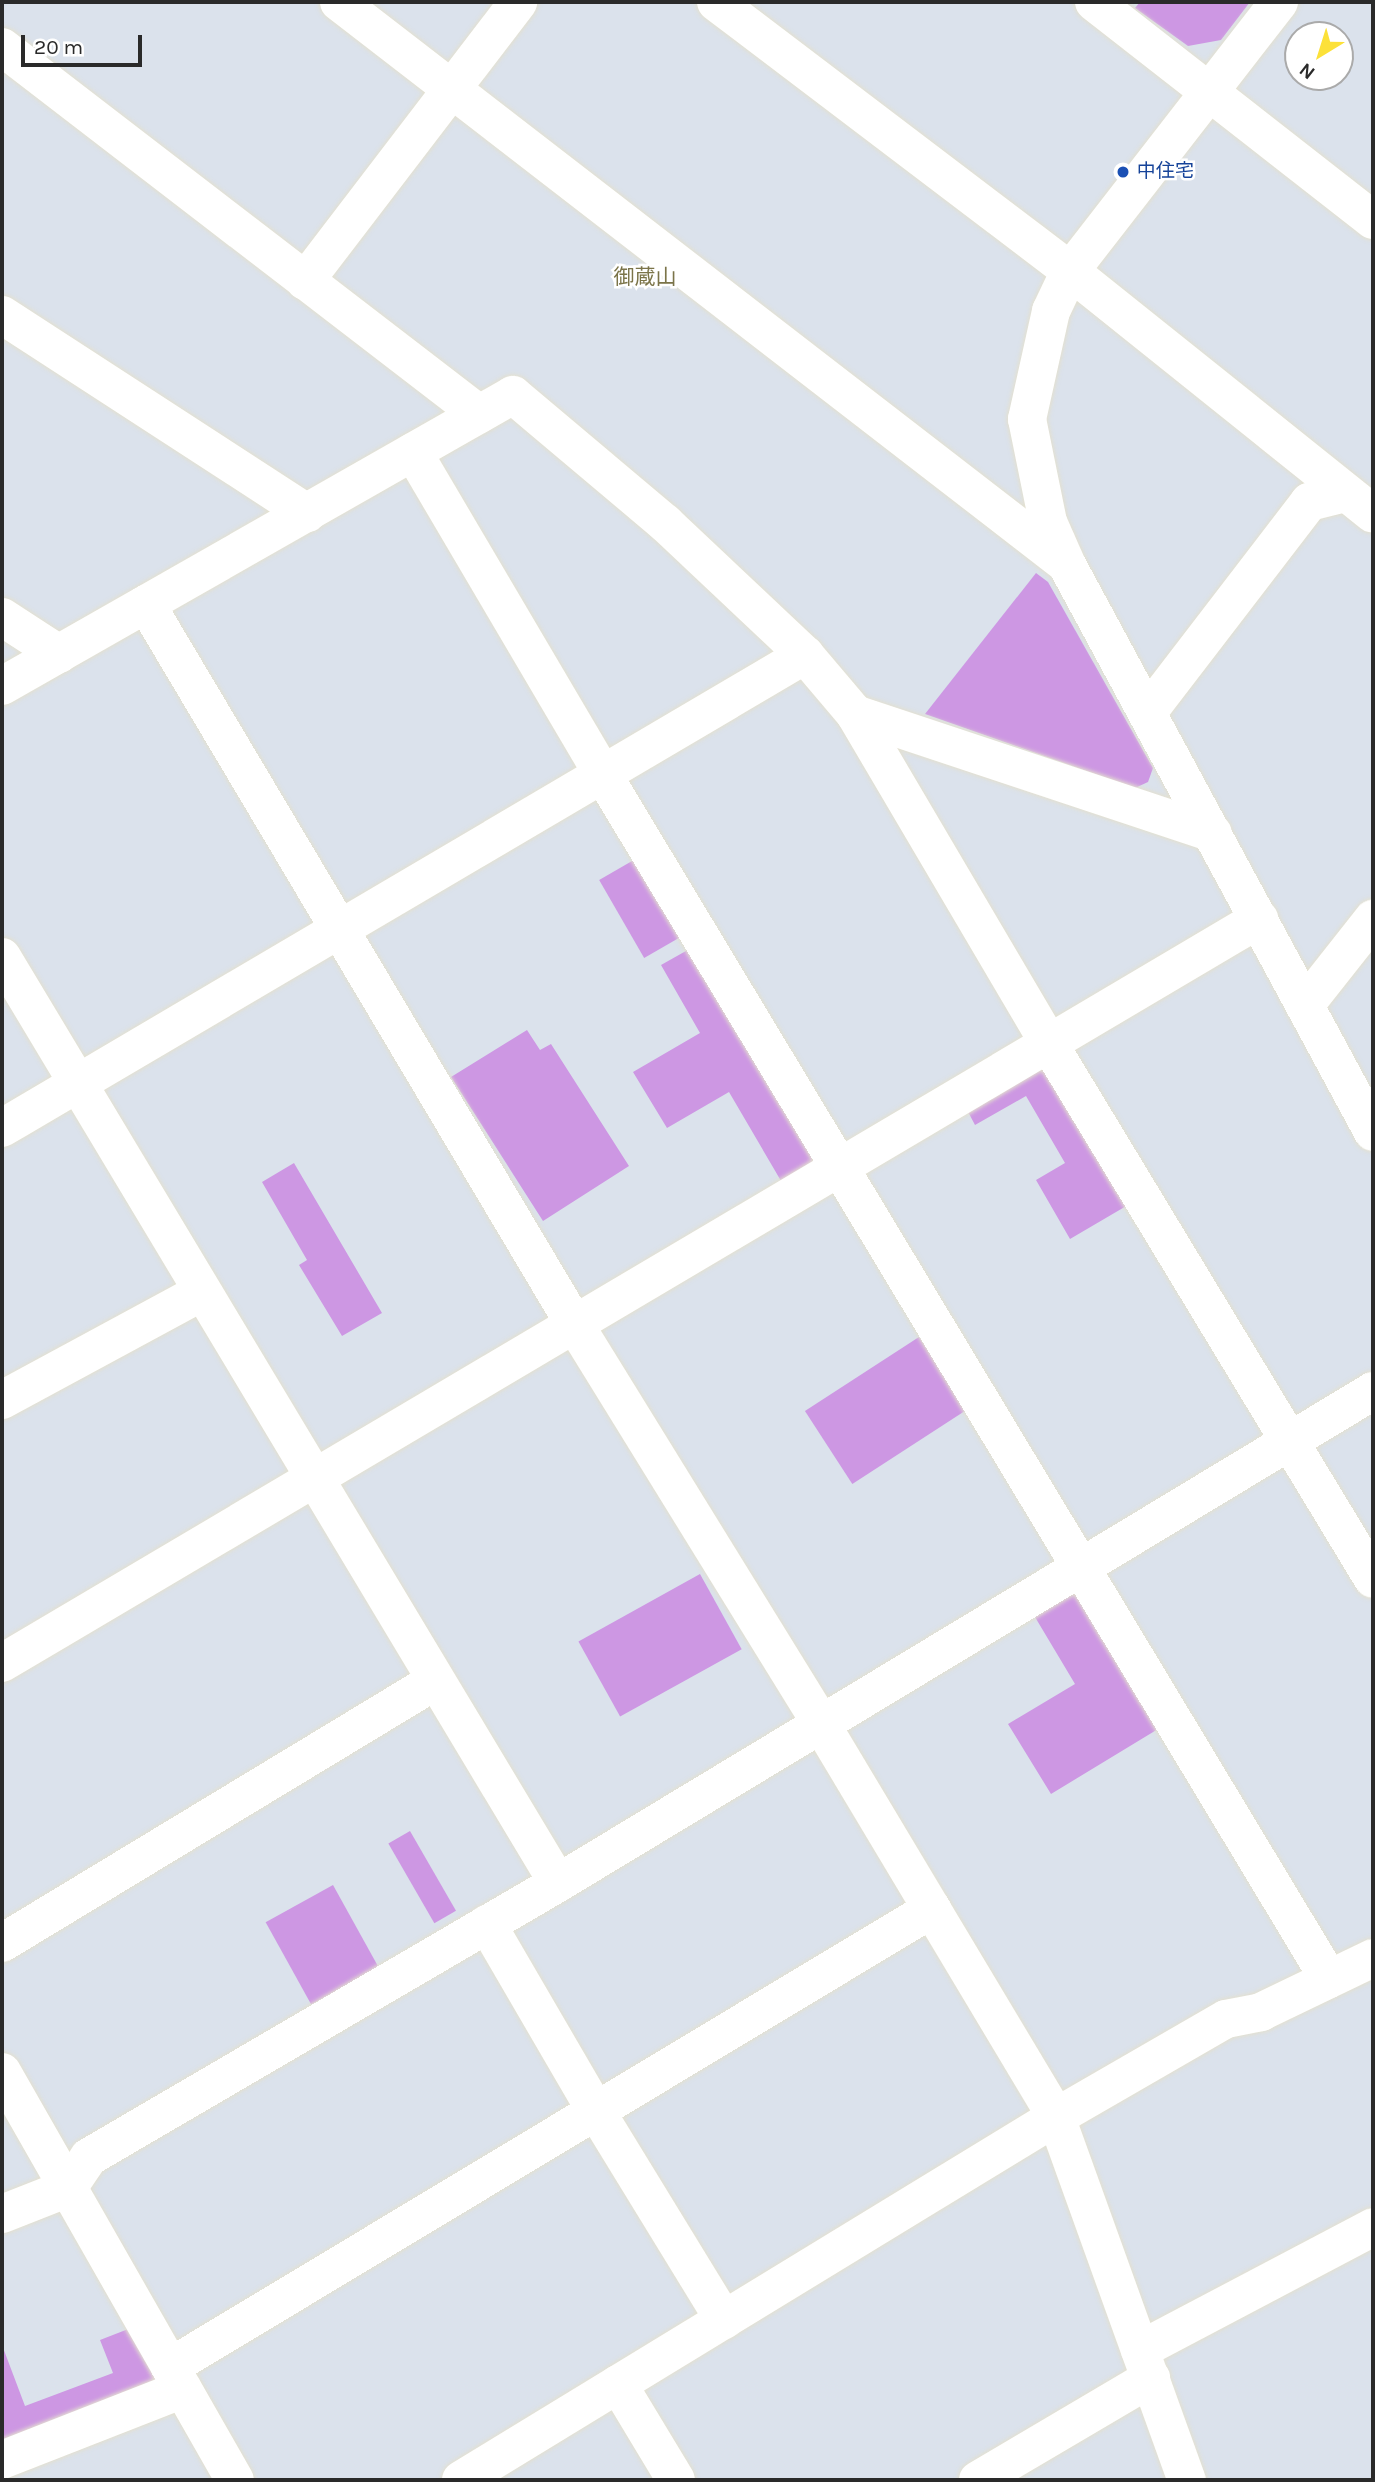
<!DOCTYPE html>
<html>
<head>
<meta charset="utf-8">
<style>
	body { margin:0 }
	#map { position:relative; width:1375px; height:2482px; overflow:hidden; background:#dbe2ec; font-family:Karla,"Noto Sans JP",sans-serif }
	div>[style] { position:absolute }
	.green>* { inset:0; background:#cd97e3; transform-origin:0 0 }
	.roads { filter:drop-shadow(0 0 2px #e3e0d0) drop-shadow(0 0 2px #e3e0d0) }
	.minor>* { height:38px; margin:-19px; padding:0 19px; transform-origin:19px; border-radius:19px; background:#fff }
	.dots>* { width:19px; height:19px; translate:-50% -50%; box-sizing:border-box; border:4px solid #fff; border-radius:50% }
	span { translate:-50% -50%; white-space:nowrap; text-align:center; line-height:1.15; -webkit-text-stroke:5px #fff; paint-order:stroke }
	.transit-label { font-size:19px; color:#164399 }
	.left { translate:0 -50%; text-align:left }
	.neighbourhood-label { font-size:21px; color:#7b7449 }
	.frame { position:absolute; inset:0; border:4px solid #2a2a2a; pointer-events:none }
	.north { position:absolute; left:1284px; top:21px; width:70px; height:70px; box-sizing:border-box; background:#fff; border:2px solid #aaa; border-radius:50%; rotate:218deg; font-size:19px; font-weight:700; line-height:28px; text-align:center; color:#2a2a2a }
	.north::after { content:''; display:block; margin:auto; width:24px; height:32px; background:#fce139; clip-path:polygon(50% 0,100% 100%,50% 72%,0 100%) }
	.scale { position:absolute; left:21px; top:35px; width:121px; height:32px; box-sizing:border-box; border:4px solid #2a2a2a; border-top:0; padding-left:9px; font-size:21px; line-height:24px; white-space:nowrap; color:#2a2a2a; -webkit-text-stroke:5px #fff; paint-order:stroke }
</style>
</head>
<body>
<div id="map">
	<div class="green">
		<i style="clip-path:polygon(1140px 2px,1250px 2px,1221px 40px,1188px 46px,1135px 8px)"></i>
		<i style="clip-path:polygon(1036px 573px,1048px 582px,1153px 768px,1148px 782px,1135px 788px,925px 714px)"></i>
		<i style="left:639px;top:857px;width:90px;height:46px;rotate:60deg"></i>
		<i style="clip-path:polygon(693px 947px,820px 1165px,784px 1186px,729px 1092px,667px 1128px,633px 1072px,700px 1033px,661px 965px)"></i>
		<i style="clip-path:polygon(527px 1030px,540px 1050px,551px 1044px,629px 1166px,543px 1221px,451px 1077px)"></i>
		<i style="clip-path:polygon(1043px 1060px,1128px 1205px,1070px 1239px,1036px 1180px,1065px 1163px,1026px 1096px,975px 1125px,965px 1106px)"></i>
		<i style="clip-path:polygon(294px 1163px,382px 1313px,342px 1336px,299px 1265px,307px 1260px,262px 1182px)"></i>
		<i style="left:919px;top:1337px;width:87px;height:136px;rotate:57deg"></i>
		<i style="left:700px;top:1574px;width:86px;height:139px;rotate:61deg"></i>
		<i style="clip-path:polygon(1077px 1585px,1163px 1726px,1051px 1794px,1008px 1724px,1075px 1684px,1032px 1612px)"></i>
		<i style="left:410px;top:1831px;width:92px;height:25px;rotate:60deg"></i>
		<i style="left:333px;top:1885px;width:94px;height:77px;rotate:61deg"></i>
		<i style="clip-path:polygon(136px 2326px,158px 2383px,2px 2443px,2px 2345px,25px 2406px,113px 2373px,100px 2340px)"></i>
	</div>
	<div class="roads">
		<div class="minor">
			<i style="left:339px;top:2px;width:917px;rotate:37.69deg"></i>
			<i style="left:716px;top:2px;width:445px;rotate:37.2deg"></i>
			<i style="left:1070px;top:271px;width:388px;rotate:38.7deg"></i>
			<i style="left:1094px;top:2px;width:354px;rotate:38deg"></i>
			<i style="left:1279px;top:2px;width:341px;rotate:127.8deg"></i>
			<i style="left:1070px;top:271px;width:44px;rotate:115.4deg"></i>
			<i style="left:1051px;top:311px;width:111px;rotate:102.5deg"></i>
			<i style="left:1027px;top:419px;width:105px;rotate:78.5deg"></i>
			<i style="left:1048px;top:522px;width:47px;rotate:66.2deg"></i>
			<i style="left:1067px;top:565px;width:644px;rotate:61.65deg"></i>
			<i style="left:2px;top:47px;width:602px;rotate:37.57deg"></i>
			<i style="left:305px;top:281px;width:351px;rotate:-52.6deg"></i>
			<i style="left:2px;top:315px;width:364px;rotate:33deg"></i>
			<i style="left:413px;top:452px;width:375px;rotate:59.5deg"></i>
			<i style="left:603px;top:775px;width:1406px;rotate:58.91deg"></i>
			<i style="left:146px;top:604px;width:839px;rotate:59.25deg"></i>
			<i style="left:575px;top:1325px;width:469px;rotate:58.3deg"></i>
			<i style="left:821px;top:1724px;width:458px;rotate:59.1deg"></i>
			<i style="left:1056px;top:2117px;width:386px;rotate:70.2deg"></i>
			<i style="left:2px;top:617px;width:68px;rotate:33deg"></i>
			<i style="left:2px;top:686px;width:588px;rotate:-29.66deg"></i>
			<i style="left:513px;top:395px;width:199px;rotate:40.1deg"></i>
			<i style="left:665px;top:523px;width:192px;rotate:43.3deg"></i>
			<i style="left:805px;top:655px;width:77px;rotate:49.7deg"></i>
			<i style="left:855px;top:714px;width:377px;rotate:18.4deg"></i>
			<i style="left:1148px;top:712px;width:265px;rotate:-52.5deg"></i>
			<i style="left:1309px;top:502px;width:38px;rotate:-14deg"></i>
			<i style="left:855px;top:714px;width:383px;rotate:59.5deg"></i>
			<i style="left:1049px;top:1044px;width:625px;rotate:58.8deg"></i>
			<i style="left:2px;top:957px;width:1080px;rotate:59.02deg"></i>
			<i style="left:1305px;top:1005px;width:110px;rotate:-51.7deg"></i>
			<i style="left:2px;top:1128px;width:932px;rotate:-30.5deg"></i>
			<i style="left:2px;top:1400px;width:227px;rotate:-28.4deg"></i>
			<i style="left:2px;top:1663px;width:1461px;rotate:-30.62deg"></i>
			<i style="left:487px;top:1924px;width:216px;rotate:59.8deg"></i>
			<i style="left:596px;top:2111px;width:245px;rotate:58.5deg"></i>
			<i style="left:2px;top:1943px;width:506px;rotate:-31.18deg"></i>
			<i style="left:2px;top:2072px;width:470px;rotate:60.3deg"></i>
			<i style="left:2px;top:2214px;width:71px;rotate:-21.5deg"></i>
			<i style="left:68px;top:2188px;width:37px;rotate:-56deg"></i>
			<i style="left:89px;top:2157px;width:543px;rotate:-30.29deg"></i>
			<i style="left:558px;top:1883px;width:952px;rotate:-31.12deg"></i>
			<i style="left:1140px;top:2350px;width:263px;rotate:-27.8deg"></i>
			<i style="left:170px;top:2367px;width:889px;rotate:-31.01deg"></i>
			<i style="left:618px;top:2384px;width:112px;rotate:58.9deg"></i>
			<i style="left:2px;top:2460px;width:194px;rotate:-21.4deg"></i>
			<i style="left:461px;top:2480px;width:697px;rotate:-31.39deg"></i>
			<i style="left:1056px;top:2117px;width:196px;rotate:-30deg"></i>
			<i style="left:1226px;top:2019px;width:36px;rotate:-11deg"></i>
			<i style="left:1261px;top:2012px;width:124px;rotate:-25.7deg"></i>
			<i style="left:978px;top:2480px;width:201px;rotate:-30.5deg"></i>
		</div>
	</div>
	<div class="dots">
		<i style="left:1123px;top:172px;background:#1a4fb4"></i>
	</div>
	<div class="transit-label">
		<span class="left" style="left:1137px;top:172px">中住宅</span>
	</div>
	<div class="neighbourhood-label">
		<span style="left:645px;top:277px">御蔵山</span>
	</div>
	<div class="frame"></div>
	<div class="north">N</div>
	<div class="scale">20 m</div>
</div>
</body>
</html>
